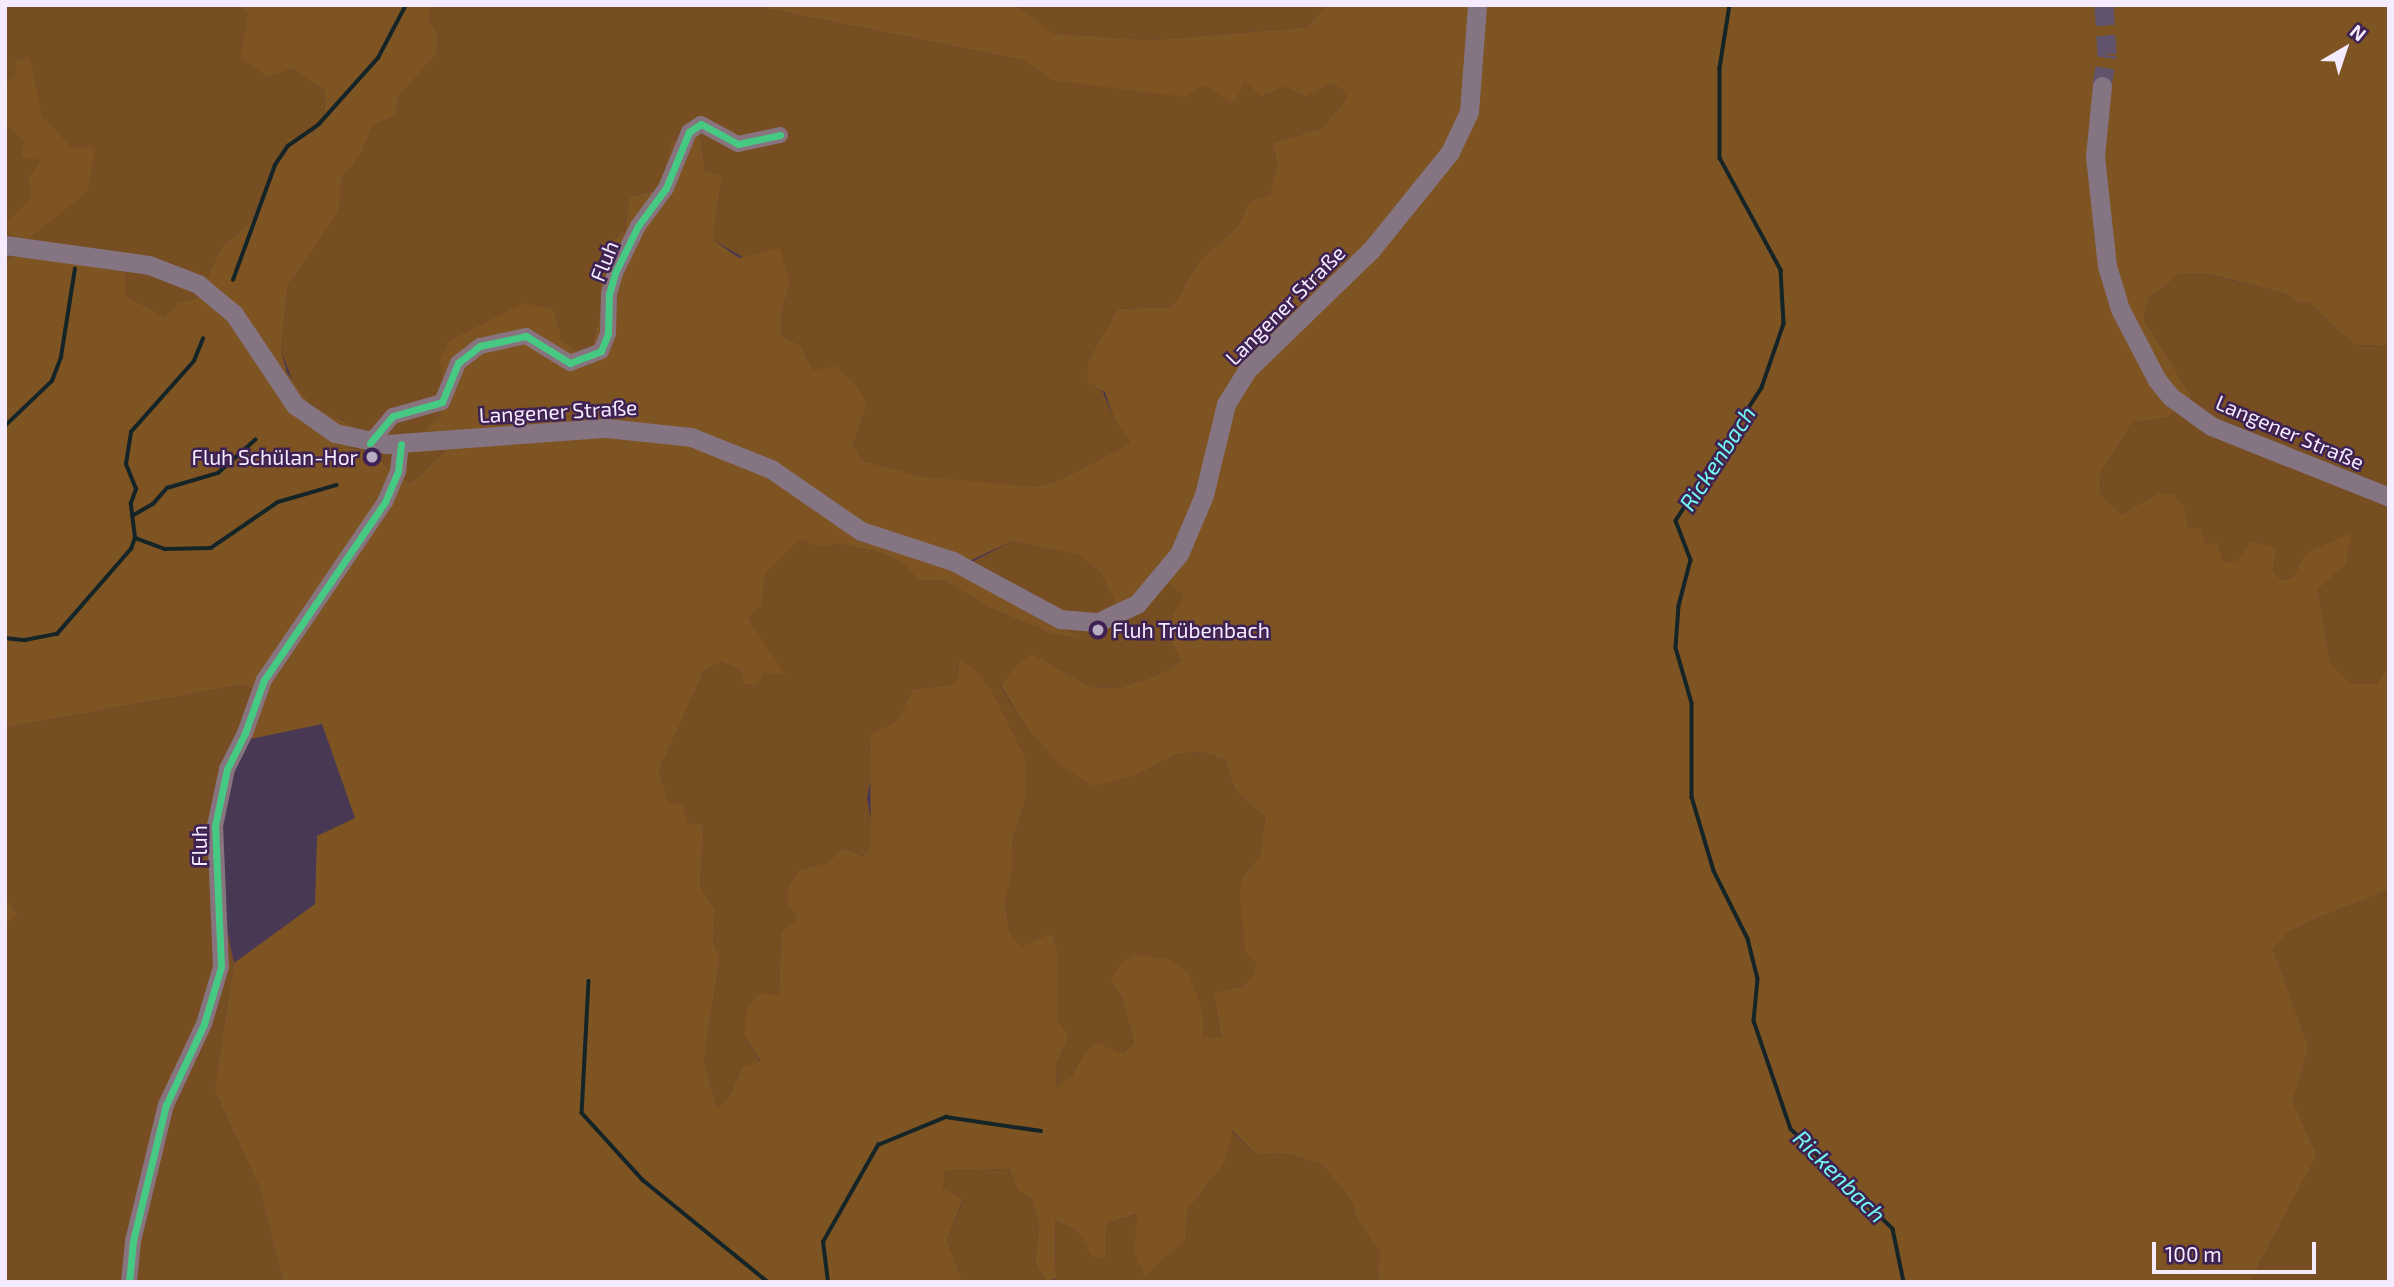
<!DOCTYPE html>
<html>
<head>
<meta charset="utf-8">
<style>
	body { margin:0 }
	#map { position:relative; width:2394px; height:1287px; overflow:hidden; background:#483853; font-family:"Exo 2",sans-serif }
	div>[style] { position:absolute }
	.green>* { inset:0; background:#774e22 }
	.forest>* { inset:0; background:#7e5423 }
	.stream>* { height:3.5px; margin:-1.75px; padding:0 1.75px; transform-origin:1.75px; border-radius:1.75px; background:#152426 }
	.major-tunnel>* { height:19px; margin-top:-9.5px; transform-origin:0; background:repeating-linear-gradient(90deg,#62536d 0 19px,transparent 0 29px) }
	.minor>* { height:16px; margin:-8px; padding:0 8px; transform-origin:8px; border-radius:8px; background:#88747e }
	.major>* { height:19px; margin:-9.5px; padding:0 9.5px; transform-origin:9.5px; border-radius:9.5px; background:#857482 }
	.cycleway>* { height:7px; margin:-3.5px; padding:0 3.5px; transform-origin:3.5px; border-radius:3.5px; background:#46c982 }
	.dots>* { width:19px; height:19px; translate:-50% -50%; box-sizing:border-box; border:4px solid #3e2253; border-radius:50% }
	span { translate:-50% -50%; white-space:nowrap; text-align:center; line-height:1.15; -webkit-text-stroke:5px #3e2253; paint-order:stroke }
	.street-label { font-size:21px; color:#f5ebfe }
	.poi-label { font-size:21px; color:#f5ebfe }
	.right { translate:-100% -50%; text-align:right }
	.left { translate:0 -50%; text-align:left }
	.water-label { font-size:23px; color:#72faf0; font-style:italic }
	.frame { position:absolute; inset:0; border:7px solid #f5ebfe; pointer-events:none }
	.north { position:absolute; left:2310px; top:14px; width:70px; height:70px; -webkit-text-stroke:5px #3e2253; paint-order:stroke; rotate:39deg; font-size:19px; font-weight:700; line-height:28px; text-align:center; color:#f5ebfe }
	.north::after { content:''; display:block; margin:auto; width:24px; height:32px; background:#f5ebfe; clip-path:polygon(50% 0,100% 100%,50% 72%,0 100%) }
	.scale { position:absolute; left:2152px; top:1242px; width:164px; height:32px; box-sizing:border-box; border:4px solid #f5ebfe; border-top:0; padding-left:9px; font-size:21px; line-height:24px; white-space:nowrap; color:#f5ebfe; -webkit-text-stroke:5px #3e2253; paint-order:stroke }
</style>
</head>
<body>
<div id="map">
	<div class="green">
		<i style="clip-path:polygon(5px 5px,238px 5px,248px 13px,268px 77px,293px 69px,325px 91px,324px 118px,314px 133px,289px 140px,250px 222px,222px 247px,197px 298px,177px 303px,165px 318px,22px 253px,5px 261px)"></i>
		<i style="clip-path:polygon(429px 5px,750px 5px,1022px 60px,1051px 80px,1205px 85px,1245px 80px,1261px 97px,1285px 87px,1306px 97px,1330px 84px,1342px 89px,1347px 98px,1322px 128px,1272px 143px,1277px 164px,1270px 196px,1249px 202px,1238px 226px,1199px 261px,1172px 307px,1118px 309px,1089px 358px,1114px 419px,1132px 443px,1060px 480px,1035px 487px,987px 486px,926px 477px,863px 461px,853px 445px,867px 406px,813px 370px,801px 346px,782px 335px,781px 314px,790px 284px,713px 240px,722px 176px,705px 171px,700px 133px,662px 189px,629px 197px,625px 230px,607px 245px,603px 299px,592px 346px,575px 351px,562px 339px,554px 310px,444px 383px,439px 418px,426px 430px,440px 433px,446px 450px,411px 483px,391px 472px,377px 456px,345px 447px,363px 431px,311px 405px,295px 387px,281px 351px,288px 285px,337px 212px,342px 179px,361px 154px,373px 126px,396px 115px,399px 97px,437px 53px,438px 35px,429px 19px)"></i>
		<i style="clip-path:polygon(1009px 5px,1326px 5px,1308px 27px,1150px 40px,1051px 33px,1021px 9px)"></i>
		<i style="clip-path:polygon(2181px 274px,2212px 275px,2285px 294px,2295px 302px,2310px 304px,2354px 345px,2389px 346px,2389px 664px,2376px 684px,2352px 684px,2330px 662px,2318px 590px,2346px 564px,2305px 554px,2293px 577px,2282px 580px,2273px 572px,2277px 546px,2250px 541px,2237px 562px,2223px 563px,2189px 529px,2185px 508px,2158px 493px,2122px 514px,2100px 493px,2101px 472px,2132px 423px,2167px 418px,2192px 397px,2144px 319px,2149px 298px)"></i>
		<i style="clip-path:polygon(800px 538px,823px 548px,838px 544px,878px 552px,903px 563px,919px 581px,944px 580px,987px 607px,1052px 634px,1085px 638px,1049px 624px,955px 571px,1012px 541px,1080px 556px,1101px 574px,1117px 604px,1158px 574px,1183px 596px,1182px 660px,1158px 675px,1119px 688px,1091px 687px,1033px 654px,1001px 687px,1029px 731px,1141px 773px,1177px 754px,1202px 752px,1225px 760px,1234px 789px,1265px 818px,1260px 855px,1241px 880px,1256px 962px,1252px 979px,1244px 986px,1213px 992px,1221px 1038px,1203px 1038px,1203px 1014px,1110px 980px,1122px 997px,1134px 1043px,1123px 1054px,1085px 1051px,1072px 1076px,1057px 1089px,1056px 1065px,1069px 1036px,1057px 1019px,1057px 949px,1052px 933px,1021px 948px,1010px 931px,1005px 902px,1012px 872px,1012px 842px,1026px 799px,959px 661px,958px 679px,948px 685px,913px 689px,898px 722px,869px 746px,874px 763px,867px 798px,872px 826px,871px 845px,863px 856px,843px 848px,828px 862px,799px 870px,799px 916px,781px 933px,779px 996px,744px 1036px,761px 1063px,743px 1066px,729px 1096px,717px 1107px,704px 1062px,720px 956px,713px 943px,715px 910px,700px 885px,704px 825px,686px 822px,668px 803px,659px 771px,704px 671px,721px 662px,740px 670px,745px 684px,757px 684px,748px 618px,762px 604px,766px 573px)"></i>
		<i style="clip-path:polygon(241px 685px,253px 689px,222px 800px,224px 916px,234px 963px,214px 1090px,259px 1187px,283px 1282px,5px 1282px,5px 926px,19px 915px,5px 896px,5px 728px)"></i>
		<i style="clip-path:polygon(2389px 890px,2389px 1282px,2250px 1282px,2317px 1155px,2293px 1101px,2309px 1047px,2273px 949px,2288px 933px,2313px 920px)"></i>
		<i style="clip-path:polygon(1231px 1131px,1257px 1155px,1284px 1153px,1323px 1165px,1351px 1200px,1355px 1214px,1382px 1253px,1377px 1268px,1380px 1282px,1051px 1282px,1056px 1278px,1055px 1220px,1077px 1231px,1093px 1256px,1106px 1258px,1107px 1223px,1138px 1214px,1134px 1251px,1186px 1238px,1188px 1210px,1225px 1162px)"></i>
		<i style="clip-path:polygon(1009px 1169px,1018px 1191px,1031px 1197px,1039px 1224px,1035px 1262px,1047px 1282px,963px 1282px,947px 1240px,963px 1201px,943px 1188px,945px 1171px)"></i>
	</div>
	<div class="forest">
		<i style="clip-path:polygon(evenodd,238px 5px,429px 5px,429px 19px,438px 35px,437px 53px,399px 97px,396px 115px,373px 126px,361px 154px,342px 179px,338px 212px,288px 285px,281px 351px,287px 373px,311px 405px,363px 431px,346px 447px,377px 456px,391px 472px,411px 483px,446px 450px,440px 433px,425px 430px,439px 418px,444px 383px,440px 360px,449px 341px,524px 303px,554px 310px,562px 339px,575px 351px,592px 346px,603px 299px,597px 271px,607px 245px,625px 230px,629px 197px,662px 189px,671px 143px,700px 133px,705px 171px,722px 176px,713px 240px,739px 258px,780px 248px,790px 284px,781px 314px,782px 335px,801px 346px,813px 370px,836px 366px,858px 387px,867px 406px,853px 445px,863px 461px,926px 477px,1035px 487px,1060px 480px,1131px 443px,1114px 419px,1105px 392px,1087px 381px,1089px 358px,1118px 309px,1172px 307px,1199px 261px,1238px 226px,1249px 202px,1270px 195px,1277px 164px,1272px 143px,1322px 128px,1347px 98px,1342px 89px,1330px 84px,1306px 97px,1285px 87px,1261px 97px,1245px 81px,1234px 103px,1205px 85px,1185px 97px,1051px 80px,1022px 60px,750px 5px,1009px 5px,1021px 9px,1052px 33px,1150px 40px,1308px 27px,1326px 5px,2389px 5px,2389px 346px,2354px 345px,2310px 304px,2295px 302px,2285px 294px,2213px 275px,2181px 274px,2149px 298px,2144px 319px,2192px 397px,2167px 418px,2132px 423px,2101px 472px,2100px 493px,2122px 514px,2158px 493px,2174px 494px,2185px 508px,2189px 529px,2200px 528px,2205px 544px,2217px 543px,2223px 563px,2237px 561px,2250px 541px,2277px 546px,2273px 572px,2282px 580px,2293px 577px,2305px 554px,2351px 533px,2346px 564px,2318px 590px,2330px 662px,2352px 684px,2376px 684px,2389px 664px,2389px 890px,2313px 920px,2288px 933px,2273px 949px,2309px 1047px,2293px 1101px,2317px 1155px,2250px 1282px,1380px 1282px,1377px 1268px,1381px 1253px,1355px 1214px,1351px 1200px,1323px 1165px,1284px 1153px,1257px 1155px,1232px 1131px,1225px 1162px,1188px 1210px,1186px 1238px,1145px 1276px,1134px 1251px,1137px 1214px,1107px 1223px,1106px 1258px,1093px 1257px,1077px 1231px,1055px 1220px,1056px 1278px,1047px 1282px,1035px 1262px,1039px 1224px,1031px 1197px,1018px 1191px,1009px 1169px,945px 1171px,943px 1188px,963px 1200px,947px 1240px,963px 1282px,283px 1282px,259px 1187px,214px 1090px,234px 963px,315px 904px,317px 836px,355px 818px,322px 724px,250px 739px,253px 689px,241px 685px,5px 728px,5px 261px,22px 253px,125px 273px,125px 296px,165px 318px,177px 303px,197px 298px,222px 247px,250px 222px,289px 139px,314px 133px,324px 118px,325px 91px,293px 69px,268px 77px,241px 58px,248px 13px,238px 5px,800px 539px,823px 548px,838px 544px,878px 552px,903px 563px,919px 581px,944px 580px,987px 607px,1052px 634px,1090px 639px,1049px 624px,956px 572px,963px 564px,1012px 541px,1080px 556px,1101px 574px,1117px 605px,1132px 604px,1158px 574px,1183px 596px,1165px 631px,1182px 660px,1158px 675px,1119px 688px,1091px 687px,1033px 654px,1016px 665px,1001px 686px,1029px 731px,1065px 769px,1094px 786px,1141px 773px,1177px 754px,1202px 752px,1225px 760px,1234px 789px,1265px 818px,1260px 855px,1241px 880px,1240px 894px,1245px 952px,1256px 962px,1252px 978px,1244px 986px,1213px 992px,1221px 1037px,1203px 1038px,1203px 1014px,1189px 973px,1167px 959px,1136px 955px,1123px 962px,1110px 980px,1122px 997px,1134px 1043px,1123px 1054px,1098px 1043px,1085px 1051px,1072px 1076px,1057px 1088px,1056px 1065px,1069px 1036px,1057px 1019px,1057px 949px,1052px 933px,1021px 947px,1010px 931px,1005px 903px,1012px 872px,1012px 842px,1026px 799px,1025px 757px,991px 690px,972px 667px,959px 660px,958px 679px,948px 685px,913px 689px,898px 721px,870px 734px,871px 845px,863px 856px,843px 848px,828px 862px,799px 870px,788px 888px,788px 904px,798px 917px,781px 933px,779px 995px,758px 994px,747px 1009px,744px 1036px,761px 1062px,743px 1066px,729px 1096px,717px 1107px,704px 1062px,720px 956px,713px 943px,715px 910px,700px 885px,704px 825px,686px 822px,683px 806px,668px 802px,659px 771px,704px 671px,721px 662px,740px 670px,744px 684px,757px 684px,764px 673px,785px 674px,748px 618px,762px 604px,766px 573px,800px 539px)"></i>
		<i style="clip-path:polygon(30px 59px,42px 116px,71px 147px,95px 148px,88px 191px,28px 239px,10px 235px,7px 223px,32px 198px,28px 181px,41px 160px,21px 157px,24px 141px,5px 122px,5px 83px,15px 77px,16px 61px)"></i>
		<i style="clip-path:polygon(5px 896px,19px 915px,5px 926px)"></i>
	</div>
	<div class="stream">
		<i style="left:1730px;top:5px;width:64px;rotate:99deg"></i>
		<i style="left:1720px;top:68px;width:90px;rotate:90deg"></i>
		<i style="left:1720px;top:158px;width:128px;rotate:61.4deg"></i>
		<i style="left:1781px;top:270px;width:54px;rotate:86.8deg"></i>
		<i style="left:1784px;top:324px;width:68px;rotate:109deg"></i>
		<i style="left:1762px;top:388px;width:158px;rotate:122.9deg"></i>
		<i style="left:1676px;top:521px;width:42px;rotate:69deg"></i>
		<i style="left:1691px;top:560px;width:48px;rotate:104.6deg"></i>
		<i style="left:1679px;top:606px;width:42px;rotate:94.1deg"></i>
		<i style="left:1676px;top:648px;width:57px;rotate:73.8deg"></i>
		<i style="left:1692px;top:703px;width:94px;rotate:90deg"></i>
		<i style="left:1692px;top:797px;width:77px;rotate:73.4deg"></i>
		<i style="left:1714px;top:871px;width:76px;rotate:63.4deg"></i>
		<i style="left:1748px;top:939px;width:41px;rotate:76deg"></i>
		<i style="left:1758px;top:979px;width:42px;rotate:95.4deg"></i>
		<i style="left:1754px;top:1021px;width:114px;rotate:71.1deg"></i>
		<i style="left:1791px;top:1129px;width:143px;rotate:44.4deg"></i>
		<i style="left:1893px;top:1229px;width:54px;rotate:78.3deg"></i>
		<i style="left:233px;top:280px;width:122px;rotate:-69.9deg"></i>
		<i style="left:275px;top:165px;width:23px;rotate:-56deg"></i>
		<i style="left:288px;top:146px;width:38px;rotate:-35deg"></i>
		<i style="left:319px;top:124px;width:89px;rotate:-48.2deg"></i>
		<i style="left:378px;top:58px;width:60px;rotate:-62.2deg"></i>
		<i style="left:5px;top:426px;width:65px;rotate:-43.8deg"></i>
		<i style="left:52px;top:381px;width:26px;rotate:-69deg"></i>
		<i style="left:61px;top:357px;width:89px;rotate:-81deg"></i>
		<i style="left:132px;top:516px;width:24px;rotate:-30deg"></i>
		<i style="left:153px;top:504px;width:21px;rotate:-49deg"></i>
		<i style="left:167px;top:488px;width:53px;rotate:-16.4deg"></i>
		<i style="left:218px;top:473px;width:50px;rotate:-41.7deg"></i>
		<i style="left:135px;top:538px;width:32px;rotate:20deg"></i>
		<i style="left:165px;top:549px;width:46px;rotate:-1.2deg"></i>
		<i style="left:211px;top:548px;width:81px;rotate:-34.5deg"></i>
		<i style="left:278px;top:502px;width:61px;rotate:-16.1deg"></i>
		<i style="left:5px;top:638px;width:20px;rotate:6deg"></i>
		<i style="left:25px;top:640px;width:33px;rotate:-11deg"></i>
		<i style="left:57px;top:634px;width:113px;rotate:-49deg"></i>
		<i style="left:131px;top:549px;width:12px;rotate:-70deg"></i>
		<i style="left:135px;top:538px;width:35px;rotate:-97deg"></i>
		<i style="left:131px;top:503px;width:15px;rotate:-70deg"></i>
		<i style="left:136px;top:489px;width:27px;rotate:-112deg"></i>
		<i style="left:126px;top:464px;width:32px;rotate:-81deg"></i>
		<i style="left:131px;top:432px;width:95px;rotate:-48.4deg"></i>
		<i style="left:194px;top:361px;width:24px;rotate:-68deg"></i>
		<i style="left:589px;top:981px;width:132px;rotate:93deg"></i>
		<i style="left:582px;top:1113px;width:91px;rotate:47.7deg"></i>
		<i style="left:643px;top:1180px;width:161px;rotate:39.2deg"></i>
		<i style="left:828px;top:1282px;width:40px;rotate:-97.1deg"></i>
		<i style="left:823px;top:1242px;width:112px;rotate:-60.4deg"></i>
		<i style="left:878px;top:1145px;width:74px;rotate:-22.4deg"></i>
		<i style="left:946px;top:1117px;width:96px;rotate:8.4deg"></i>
	</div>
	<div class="major-tunnel">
		<i style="left:2102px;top:86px;width:32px;rotate:-81deg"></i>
		<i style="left:2107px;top:54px;width:49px;rotate:-93.5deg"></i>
	</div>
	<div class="minor">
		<i style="left:370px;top:443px;width:35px;rotate:-50deg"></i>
		<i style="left:393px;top:416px;width:51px;rotate:-15.9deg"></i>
		<i style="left:442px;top:402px;width:42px;rotate:-67.7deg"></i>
		<i style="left:458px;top:363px;width:28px;rotate:-38deg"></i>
		<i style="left:480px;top:346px;width:47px;rotate:-12.3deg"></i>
		<i style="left:526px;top:336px;width:52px;rotate:31.5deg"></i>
		<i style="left:570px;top:363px;width:33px;rotate:-21deg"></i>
		<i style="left:601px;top:351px;width:18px;rotate:-68deg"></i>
		<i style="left:608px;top:334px;width:40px;rotate:-88.6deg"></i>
		<i style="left:609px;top:294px;width:22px;rotate:-74deg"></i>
		<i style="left:615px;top:273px;width:52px;rotate:-63.9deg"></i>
		<i style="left:638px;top:226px;width:47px;rotate:-53.6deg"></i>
		<i style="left:666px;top:188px;width:61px;rotate:-67.7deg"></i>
		<i style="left:689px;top:132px;width:14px;rotate:-34deg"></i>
		<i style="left:701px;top:124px;width:42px;rotate:28.4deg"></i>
		<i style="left:738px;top:144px;width:43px;rotate:-12.1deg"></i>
		<i style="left:129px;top:1282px;width:41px;rotate:-84.4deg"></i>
		<i style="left:133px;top:1241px;width:140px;rotate:-76.4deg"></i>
		<i style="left:166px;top:1105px;width:89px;rotate:-64.9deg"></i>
		<i style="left:204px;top:1024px;width:59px;rotate:-73.4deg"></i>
		<i style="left:221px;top:967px;width:141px;rotate:-92.4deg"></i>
		<i style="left:215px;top:826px;width:58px;rotate:-78.1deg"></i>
		<i style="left:227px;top:769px;width:40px;rotate:-63.4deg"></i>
		<i style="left:245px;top:733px;width:56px;rotate:-70.3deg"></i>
		<i style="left:264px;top:680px;width:215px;rotate:-55.8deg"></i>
		<i style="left:385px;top:502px;width:33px;rotate:-67deg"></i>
		<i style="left:398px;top:472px;width:28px;rotate:-84deg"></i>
	</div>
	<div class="major">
		<i style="left:2102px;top:86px;width:70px;rotate:95.7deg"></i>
		<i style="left:2095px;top:156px;width:111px;rotate:83.8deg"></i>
		<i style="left:2107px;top:266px;width:45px;rotate:73.2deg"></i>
		<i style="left:2120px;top:309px;width:80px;rotate:62.5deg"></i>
		<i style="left:2157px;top:380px;width:22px;rotate:51deg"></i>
		<i style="left:2171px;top:397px;width:49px;rotate:35.9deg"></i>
		<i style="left:2211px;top:426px;width:192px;rotate:21.7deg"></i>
		<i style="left:5px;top:245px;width:145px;rotate:7.9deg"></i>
		<i style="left:149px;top:265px;width:53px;rotate:21.2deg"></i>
		<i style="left:198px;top:284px;width:47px;rotate:39.8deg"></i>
		<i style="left:234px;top:314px;width:110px;rotate:56.2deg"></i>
		<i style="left:295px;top:405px;width:49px;rotate:35deg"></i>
		<i style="left:335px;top:433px;width:52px;rotate:12.2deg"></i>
		<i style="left:386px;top:444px;width:221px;rotate:-4.2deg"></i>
		<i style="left:606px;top:428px;width:85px;rotate:6deg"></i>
		<i style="left:691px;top:437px;width:86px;rotate:21.8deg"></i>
		<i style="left:771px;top:469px;width:109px;rotate:34.6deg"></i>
		<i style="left:861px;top:531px;width:97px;rotate:18.1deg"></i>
		<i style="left:953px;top:561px;width:122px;rotate:28.5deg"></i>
		<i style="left:1060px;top:619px;width:38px;rotate:5deg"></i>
		<i style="left:1098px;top:622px;width:43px;rotate:-24.8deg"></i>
		<i style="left:1137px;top:604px;width:65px;rotate:-50deg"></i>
		<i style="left:1179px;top:554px;width:64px;rotate:-67deg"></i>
		<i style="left:1204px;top:495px;width:94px;rotate:-76.4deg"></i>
		<i style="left:1226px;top:404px;width:40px;rotate:-58deg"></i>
		<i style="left:1247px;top:370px;width:173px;rotate:-44.1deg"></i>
		<i style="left:1371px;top:250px;width:126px;rotate:-51.1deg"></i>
		<i style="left:1450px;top:152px;width:44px;rotate:-64.6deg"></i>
		<i style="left:1469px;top:112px;width:107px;rotate:-85.7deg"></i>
	</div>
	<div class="cycleway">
		<i style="left:370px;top:443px;width:35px;rotate:-50deg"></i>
		<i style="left:393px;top:416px;width:51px;rotate:-15.9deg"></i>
		<i style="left:442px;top:402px;width:42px;rotate:-67.7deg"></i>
		<i style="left:458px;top:363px;width:28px;rotate:-38deg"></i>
		<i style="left:480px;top:346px;width:47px;rotate:-12.3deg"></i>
		<i style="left:526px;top:336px;width:52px;rotate:31.5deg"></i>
		<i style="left:570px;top:363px;width:33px;rotate:-21deg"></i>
		<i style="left:601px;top:351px;width:18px;rotate:-68deg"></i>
		<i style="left:608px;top:334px;width:40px;rotate:-88.6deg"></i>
		<i style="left:609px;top:294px;width:22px;rotate:-74deg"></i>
		<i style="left:615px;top:273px;width:52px;rotate:-63.9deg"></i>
		<i style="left:638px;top:226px;width:47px;rotate:-53.6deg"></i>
		<i style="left:666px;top:188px;width:61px;rotate:-67.7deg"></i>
		<i style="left:689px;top:132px;width:14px;rotate:-34deg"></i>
		<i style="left:701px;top:124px;width:42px;rotate:28.4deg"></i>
		<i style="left:738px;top:144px;width:43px;rotate:-12.1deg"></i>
		<i style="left:129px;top:1282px;width:41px;rotate:-84.4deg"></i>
		<i style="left:133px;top:1241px;width:140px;rotate:-76.4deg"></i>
		<i style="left:166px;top:1105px;width:89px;rotate:-64.9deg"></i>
		<i style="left:204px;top:1024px;width:59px;rotate:-73.4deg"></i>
		<i style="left:221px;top:967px;width:141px;rotate:-92.4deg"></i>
		<i style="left:215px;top:826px;width:58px;rotate:-78.1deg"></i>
		<i style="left:227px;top:769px;width:40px;rotate:-63.4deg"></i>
		<i style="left:245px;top:733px;width:56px;rotate:-70.3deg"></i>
		<i style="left:264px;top:680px;width:215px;rotate:-55.8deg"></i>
		<i style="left:385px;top:502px;width:33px;rotate:-67deg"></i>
		<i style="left:398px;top:472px;width:28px;rotate:-84deg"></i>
	</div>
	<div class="dots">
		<i style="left:372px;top:457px;background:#b8acc2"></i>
		<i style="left:1098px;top:630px;background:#b8acc2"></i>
	</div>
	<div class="street-label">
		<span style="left:604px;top:261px;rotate:-68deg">Fluh</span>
		<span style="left:1285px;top:305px;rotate:-45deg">Langener Straße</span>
		<span style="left:558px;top:411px;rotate:-3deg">Langener Straße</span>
		<span style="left:2290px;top:432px;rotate:23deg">Langener Straße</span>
		<span style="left:199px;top:846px;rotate:-90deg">Fluh</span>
	</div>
	<div class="poi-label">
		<span class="right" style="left:358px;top:457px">Fluh Schülan-Hor</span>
		<span class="left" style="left:1112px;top:630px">Fluh Trübenbach</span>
	</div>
	<div class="water-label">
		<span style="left:1717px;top:458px;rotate:-57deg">Rickenbach</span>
		<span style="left:1840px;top:1176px;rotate:45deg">Rickenbach</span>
	</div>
	<div class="frame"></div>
	<div class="north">N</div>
	<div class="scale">100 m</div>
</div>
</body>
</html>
